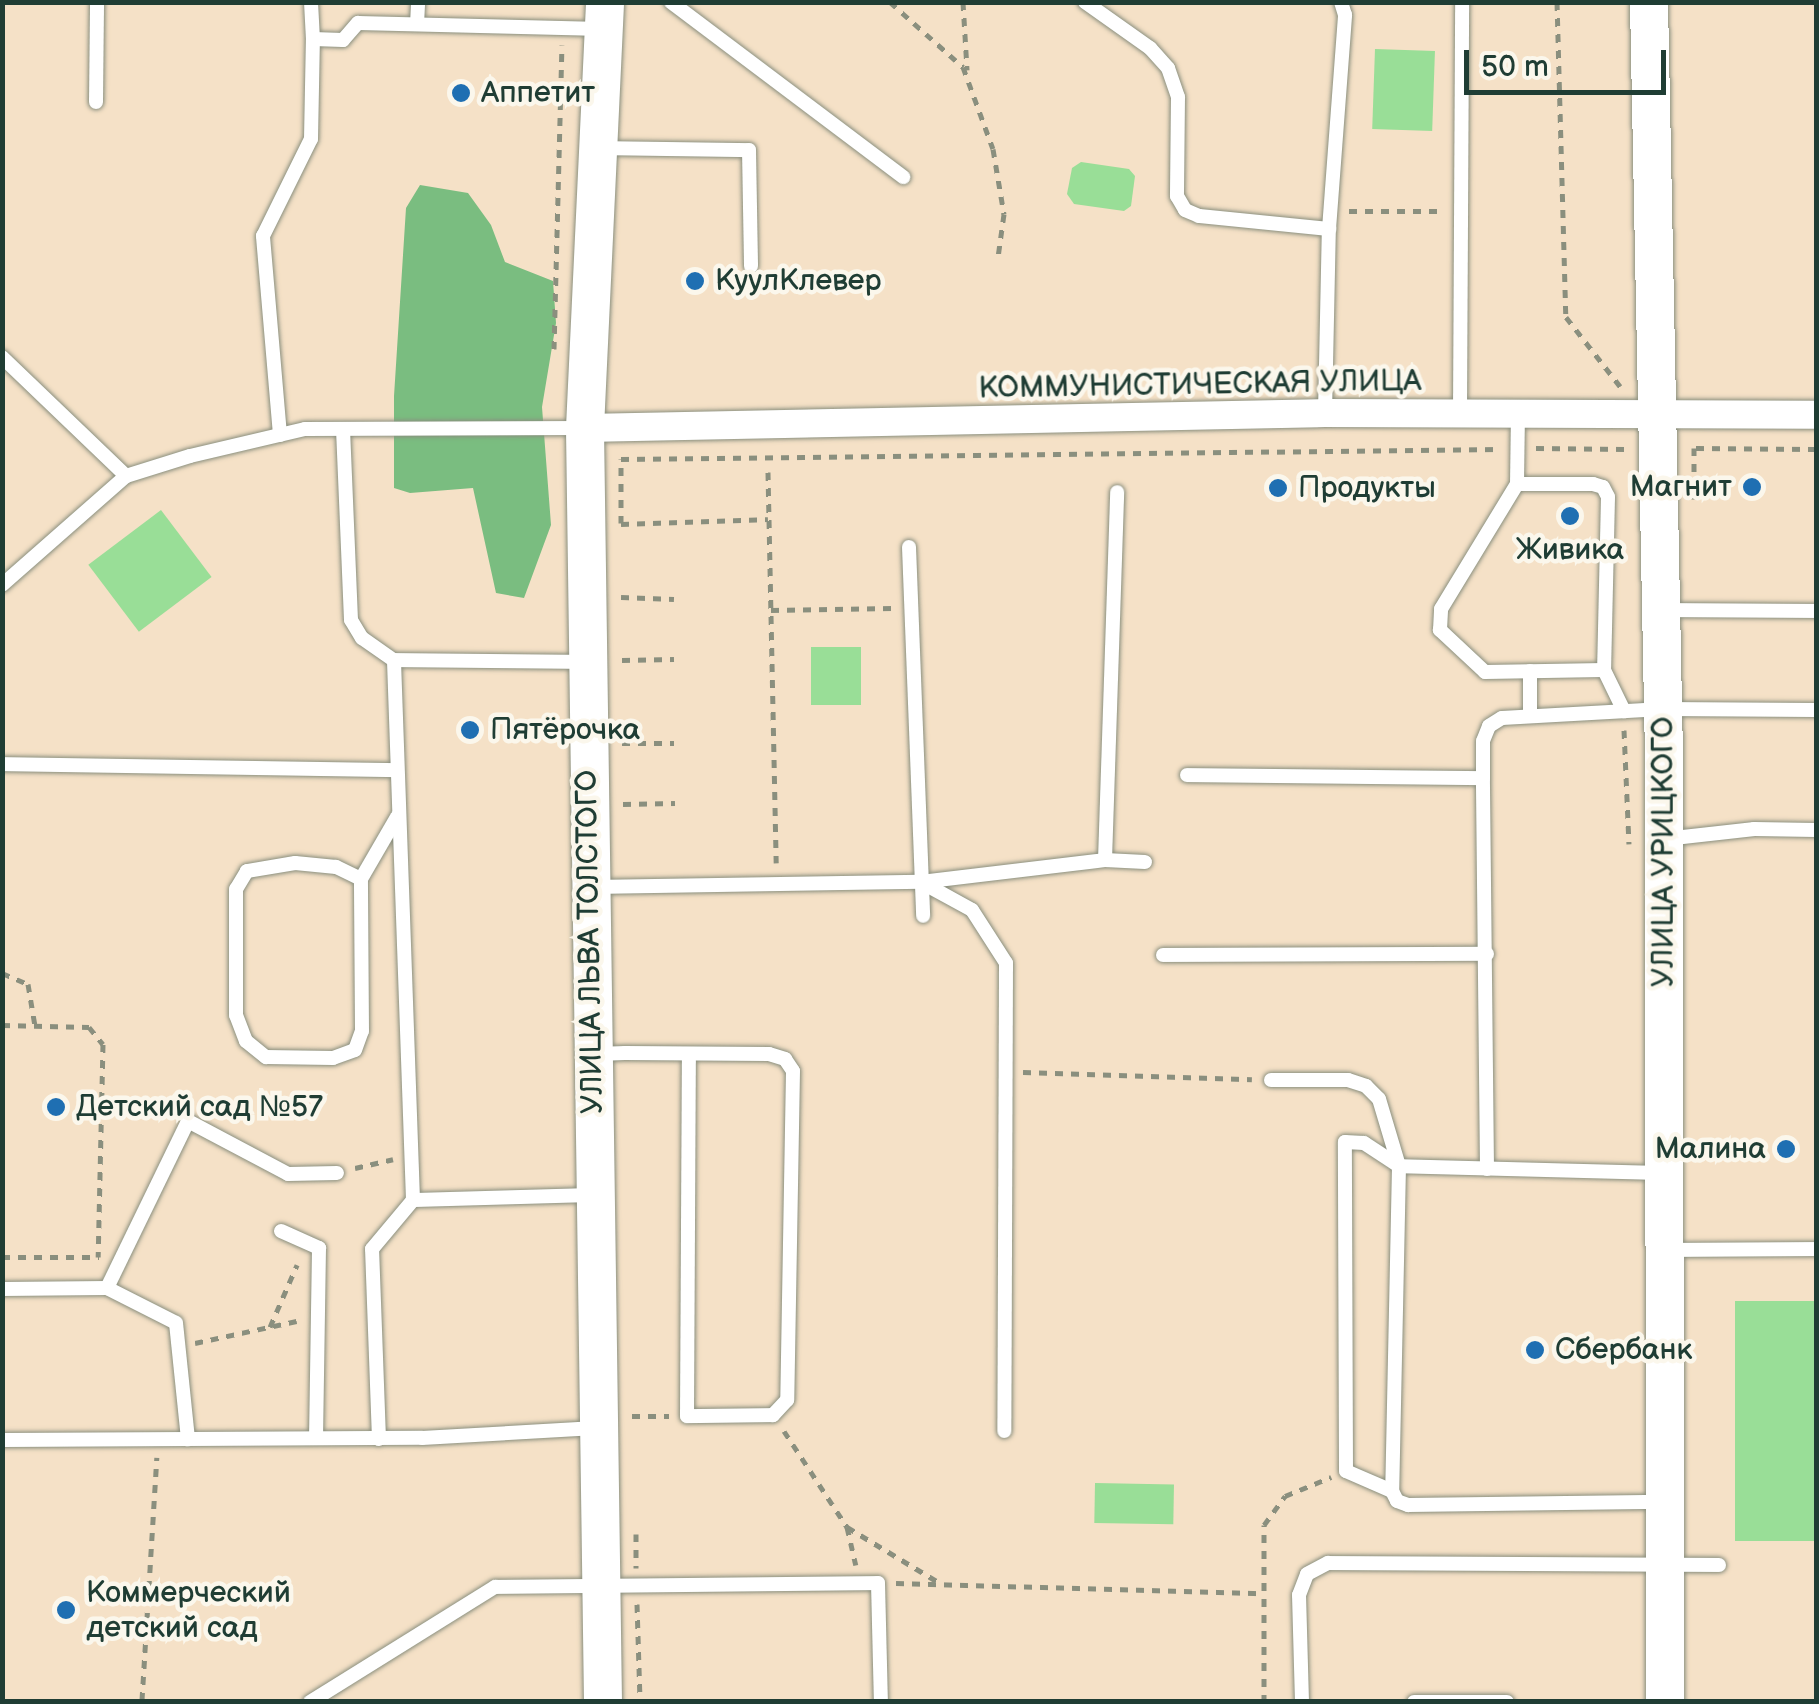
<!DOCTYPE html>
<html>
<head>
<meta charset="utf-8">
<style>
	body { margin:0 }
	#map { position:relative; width:1819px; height:1704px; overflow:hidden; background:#f5e1c7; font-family:"Balsamiq Sans",sans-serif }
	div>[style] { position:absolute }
	.green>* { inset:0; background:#99de97; transform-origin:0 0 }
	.forest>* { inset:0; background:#7abd80 }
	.path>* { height:5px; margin-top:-2.5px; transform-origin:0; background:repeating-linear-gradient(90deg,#8a8f7e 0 8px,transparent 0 16px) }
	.roads { filter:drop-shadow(0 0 2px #8a8f7e) drop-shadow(0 0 2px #8a8f7e) }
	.lane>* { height:14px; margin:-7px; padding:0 7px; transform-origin:7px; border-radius:7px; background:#fff }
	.street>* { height:28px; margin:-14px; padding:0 14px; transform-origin:14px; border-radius:14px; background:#fff }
	.secondary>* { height:38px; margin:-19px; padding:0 19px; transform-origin:19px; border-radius:19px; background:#fff }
	.dots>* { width:28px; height:28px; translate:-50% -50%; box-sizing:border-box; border:5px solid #fbf7ec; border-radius:50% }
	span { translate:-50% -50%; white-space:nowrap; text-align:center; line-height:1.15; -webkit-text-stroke:9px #fbf7ec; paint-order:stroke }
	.poi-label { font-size:30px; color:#1f3d34 }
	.left { translate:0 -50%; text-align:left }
	.right { translate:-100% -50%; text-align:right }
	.street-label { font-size:30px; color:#1f3d34 }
	.frame { position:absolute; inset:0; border:5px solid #1f3d34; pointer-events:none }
	.scale { position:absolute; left:1464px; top:50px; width:202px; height:45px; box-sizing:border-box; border:5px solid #1f3d34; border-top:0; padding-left:12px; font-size:30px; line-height:35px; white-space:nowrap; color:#1f3d34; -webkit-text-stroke:8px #fbf7ec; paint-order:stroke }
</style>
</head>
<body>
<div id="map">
	<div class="green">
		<i style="left:1375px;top:49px;width:60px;height:80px;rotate:2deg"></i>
		<i style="clip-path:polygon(1081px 162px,1129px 169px,1135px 176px,1131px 206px,1124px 211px,1074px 204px,1067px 194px,1072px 168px)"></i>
		<i style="left:161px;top:510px;width:84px;height:91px;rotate:53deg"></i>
		<i style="left:811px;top:647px;width:50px;height:58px"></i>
		<i style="left:1816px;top:1301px;width:240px;height:81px;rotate:90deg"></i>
		<i style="left:1095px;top:1483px;width:79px;height:40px;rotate:1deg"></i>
	</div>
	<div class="forest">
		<i style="clip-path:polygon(420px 185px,468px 193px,491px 225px,505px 262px,553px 281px,556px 323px,542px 407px,551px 525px,524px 598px,496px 593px,473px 488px,410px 493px,394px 488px,394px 396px,406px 208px)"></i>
	</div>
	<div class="path">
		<i style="left:890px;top:2px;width:98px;rotate:41.7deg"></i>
		<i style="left:963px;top:67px;width:87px;rotate:69.9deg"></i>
		<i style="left:993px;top:149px;width:66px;rotate:80.4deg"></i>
		<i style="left:1004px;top:214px;width:43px;rotate:97.9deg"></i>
		<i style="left:963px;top:2px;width:68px;rotate:86.6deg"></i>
		<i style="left:1557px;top:2px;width:315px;rotate:88.4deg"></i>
		<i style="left:1566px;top:317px;width:88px;rotate:52deg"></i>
		<i style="left:1349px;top:211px;width:94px"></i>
		<i style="left:554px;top:349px;width:304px;rotate:-88.5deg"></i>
		<i style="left:1536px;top:448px;width:89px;rotate:0.6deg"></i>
		<i style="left:1694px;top:448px;width:51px;rotate:90deg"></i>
		<i style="left:1696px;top:448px;width:120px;rotate:0.5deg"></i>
		<i style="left:768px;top:472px;width:391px;rotate:88.8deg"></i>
		<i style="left:621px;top:523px;width:64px;rotate:-90deg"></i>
		<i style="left:621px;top:459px;width:879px;rotate:-0.65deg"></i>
		<i style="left:621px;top:524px;width:147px;rotate:-1.9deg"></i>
		<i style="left:621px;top:597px;width:53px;rotate:2.2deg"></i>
		<i style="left:771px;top:610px;width:122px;rotate:-0.9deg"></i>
		<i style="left:622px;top:660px;width:52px;rotate:-1.1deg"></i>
		<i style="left:1624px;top:730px;width:114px;rotate:87.5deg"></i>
		<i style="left:622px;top:743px;width:52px"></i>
		<i style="left:623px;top:804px;width:52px;rotate:-1.1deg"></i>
		<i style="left:2px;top:973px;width:28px;rotate:23deg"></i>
		<i style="left:28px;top:984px;width:43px;rotate:80.5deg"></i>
		<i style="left:2px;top:1025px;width:87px;rotate:1.3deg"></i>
		<i style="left:89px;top:1027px;width:22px;rotate:51deg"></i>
		<i style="left:103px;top:1044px;width:213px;rotate:91.3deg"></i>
		<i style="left:1023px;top:1072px;width:229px;rotate:1.8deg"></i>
		<i style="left:355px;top:1168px;width:39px;rotate:-13deg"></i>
		<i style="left:2px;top:1257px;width:97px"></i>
		<i style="left:270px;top:1327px;width:68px;rotate:-66.5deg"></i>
		<i style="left:195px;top:1343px;width:104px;rotate:-12.2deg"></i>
		<i style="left:632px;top:1416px;width:37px"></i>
		<i style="left:784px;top:1431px;width:115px;rotate:56.7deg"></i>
		<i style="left:847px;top:1527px;width:39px;rotate:77deg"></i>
		<i style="left:847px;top:1527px;width:106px;rotate:31.1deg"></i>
		<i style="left:636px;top:1534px;width:34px;rotate:90deg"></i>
		<i style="left:896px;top:1583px;width:366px;rotate:1.6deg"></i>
		<i style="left:637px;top:1604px;width:98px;rotate:88.2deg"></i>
		<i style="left:146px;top:1702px;width:4px;rotate:-153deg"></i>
		<i style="left:142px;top:1700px;width:243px;rotate:-86.5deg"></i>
		<i style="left:1264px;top:1702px;width:177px;rotate:-90deg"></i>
		<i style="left:1264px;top:1525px;width:36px;rotate:-54deg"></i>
		<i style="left:1285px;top:1496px;width:50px;rotate:-22.4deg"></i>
	</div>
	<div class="roads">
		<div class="lane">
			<i style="left:311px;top:2px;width:37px;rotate:87deg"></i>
			<i style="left:671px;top:2px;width:291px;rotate:37deg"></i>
			<i style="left:1085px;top:2px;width:80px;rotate:35.3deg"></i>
			<i style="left:1150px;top:48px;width:27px;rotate:48deg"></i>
			<i style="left:1168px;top:68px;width:31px;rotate:71deg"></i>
			<i style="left:1178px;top:97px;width:99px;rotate:90.6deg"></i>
			<i style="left:1177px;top:196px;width:16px;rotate:60deg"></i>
			<i style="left:1185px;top:210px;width:15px;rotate:23deg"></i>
			<i style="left:1199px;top:216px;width:131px;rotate:5.7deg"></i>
			<i style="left:417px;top:24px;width:22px;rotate:-87deg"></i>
			<i style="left:96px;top:102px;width:100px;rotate:-89.4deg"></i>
			<i style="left:602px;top:148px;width:147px;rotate:0.8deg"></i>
			<i style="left:749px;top:150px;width:116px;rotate:89deg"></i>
			<i style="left:2px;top:357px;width:172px;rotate:43.8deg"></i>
			<i style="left:1325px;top:413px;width:184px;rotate:-88.8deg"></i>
			<i style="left:1329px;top:229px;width:215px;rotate:-85.7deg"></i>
			<i style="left:1345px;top:15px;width:14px;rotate:-107deg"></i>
			<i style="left:1460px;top:413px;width:411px;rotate:-89.7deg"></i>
			<i style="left:343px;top:429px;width:191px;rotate:87.6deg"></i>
			<i style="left:351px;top:620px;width:21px;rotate:59deg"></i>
			<i style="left:362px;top:638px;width:39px;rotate:35deg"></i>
			<i style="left:280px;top:435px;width:200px;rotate:-94.9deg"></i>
			<i style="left:263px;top:236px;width:108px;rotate:-63.7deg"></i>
			<i style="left:311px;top:139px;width:100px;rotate:-88.9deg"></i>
			<i style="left:313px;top:39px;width:30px;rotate:2deg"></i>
			<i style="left:343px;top:40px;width:23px;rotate:-49deg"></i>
			<i style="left:358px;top:23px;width:244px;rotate:1.4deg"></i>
			<i style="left:1517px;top:484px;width:76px"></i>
			<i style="left:1593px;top:484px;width:10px;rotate:17deg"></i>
			<i style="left:1603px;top:487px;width:11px;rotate:63deg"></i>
			<i style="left:1608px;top:497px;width:173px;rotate:91.3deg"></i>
			<i style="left:1604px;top:670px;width:119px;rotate:179deg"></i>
			<i style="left:1485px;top:672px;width:62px;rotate:-137deg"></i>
			<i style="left:1440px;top:630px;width:21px;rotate:-87deg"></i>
			<i style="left:1441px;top:609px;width:146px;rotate:-58.7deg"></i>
			<i style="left:1517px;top:484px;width:70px;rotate:-89.2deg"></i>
			<i style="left:909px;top:547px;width:369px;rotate:87.8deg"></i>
			<i style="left:2px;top:585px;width:165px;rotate:-41.3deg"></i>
			<i style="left:126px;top:476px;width:67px;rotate:-17.4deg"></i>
			<i style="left:190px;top:456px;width:118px;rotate:-13.2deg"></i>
			<i style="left:305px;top:429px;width:279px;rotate:-0.2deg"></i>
			<i style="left:1662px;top:610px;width:154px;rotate:0.4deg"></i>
			<i style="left:1604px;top:670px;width:46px;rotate:64deg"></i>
			<i style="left:1530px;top:671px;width:45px;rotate:90deg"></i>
			<i style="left:2px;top:764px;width:393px;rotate:0.9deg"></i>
			<i style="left:1187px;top:775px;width:296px;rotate:0.6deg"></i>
			<i style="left:1665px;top:839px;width:90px;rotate:-6.4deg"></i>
			<i style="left:1754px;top:829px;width:62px;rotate:0.9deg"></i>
			<i style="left:1105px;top:860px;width:368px;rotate:-88.1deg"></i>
			<i style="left:361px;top:879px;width:28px;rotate:-154deg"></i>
			<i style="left:336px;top:867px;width:41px;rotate:-174.4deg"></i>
			<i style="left:295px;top:863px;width:49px;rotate:170.5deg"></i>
			<i style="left:247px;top:871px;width:21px;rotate:121deg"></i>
			<i style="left:236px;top:889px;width:126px;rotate:90deg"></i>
			<i style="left:236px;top:1015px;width:28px;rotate:69deg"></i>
			<i style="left:246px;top:1041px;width:26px;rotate:39deg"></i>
			<i style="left:266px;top:1057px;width:67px;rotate:0.9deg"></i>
			<i style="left:333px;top:1058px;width:23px;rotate:-20deg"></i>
			<i style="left:355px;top:1050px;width:20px;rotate:-70deg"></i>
			<i style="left:362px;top:1031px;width:152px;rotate:-90.4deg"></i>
			<i style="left:361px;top:879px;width:72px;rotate:-59.9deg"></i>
			<i style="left:921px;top:882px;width:58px;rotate:28.8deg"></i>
			<i style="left:972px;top:910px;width:63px;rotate:57.3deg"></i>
			<i style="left:1006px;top:963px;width:468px;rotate:90.2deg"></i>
			<i style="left:592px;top:887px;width:329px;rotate:-0.9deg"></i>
			<i style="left:921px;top:882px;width:185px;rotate:-6.8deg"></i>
			<i style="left:1105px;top:860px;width:40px;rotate:2.9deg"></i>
			<i style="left:1163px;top:955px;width:324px;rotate:-0.2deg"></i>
			<i style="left:597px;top:1054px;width:28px;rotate:-2deg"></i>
			<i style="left:625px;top:1053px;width:144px;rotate:0.4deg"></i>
			<i style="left:769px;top:1054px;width:17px;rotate:17deg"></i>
			<i style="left:785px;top:1059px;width:14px;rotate:56deg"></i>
			<i style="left:793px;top:1071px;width:329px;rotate:91deg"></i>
			<i style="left:787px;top:1400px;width:21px;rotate:133deg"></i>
			<i style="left:773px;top:1415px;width:86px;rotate:179.3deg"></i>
			<i style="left:687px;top:1416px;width:362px;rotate:-89.7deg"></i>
			<i style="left:1271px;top:1080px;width:77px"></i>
			<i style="left:1348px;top:1080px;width:19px;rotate:18deg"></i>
			<i style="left:1366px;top:1086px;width:18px;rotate:45deg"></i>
			<i style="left:1379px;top:1099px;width:70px;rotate:73.4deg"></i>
			<i style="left:1487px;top:1169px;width:391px;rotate:-90.6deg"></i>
			<i style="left:1483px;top:778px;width:37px;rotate:-90deg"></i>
			<i style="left:1483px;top:741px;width:16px;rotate:-68deg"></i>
			<i style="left:1489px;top:726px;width:15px;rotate:-32deg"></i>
			<i style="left:1502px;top:718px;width:161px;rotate:-3.2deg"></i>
			<i style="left:1663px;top:709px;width:153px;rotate:0.4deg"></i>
			<i style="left:1663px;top:1173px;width:264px;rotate:-178.5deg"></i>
			<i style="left:1399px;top:1166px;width:325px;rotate:91.2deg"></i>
			<i style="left:1392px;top:1491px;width:11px;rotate:63deg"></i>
			<i style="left:1397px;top:1501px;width:12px;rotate:20deg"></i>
			<i style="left:1408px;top:1505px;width:257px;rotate:-0.7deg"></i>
			<i style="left:413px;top:1200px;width:540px;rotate:-92.02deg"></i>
			<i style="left:394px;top:660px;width:192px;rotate:0.6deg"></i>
			<i style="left:281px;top:1231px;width:42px;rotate:24.1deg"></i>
			<i style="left:319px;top:1248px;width:190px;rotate:90.9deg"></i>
			<i style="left:1667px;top:1250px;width:149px;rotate:-0.4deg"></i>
			<i style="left:107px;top:1288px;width:186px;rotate:-64.1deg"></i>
			<i style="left:188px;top:1121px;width:113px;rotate:27.9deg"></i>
			<i style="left:288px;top:1174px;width:49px;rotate:-1.2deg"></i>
			<i style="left:2px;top:1289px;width:105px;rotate:-0.5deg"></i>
			<i style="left:107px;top:1288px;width:77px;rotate:26.9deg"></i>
			<i style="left:176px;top:1323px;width:117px;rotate:84.1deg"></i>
			<i style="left:379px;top:1439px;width:190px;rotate:-92.1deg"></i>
			<i style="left:372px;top:1249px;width:64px;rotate:-50.1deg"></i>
			<i style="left:413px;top:1200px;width:180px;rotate:-1.6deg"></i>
			<i style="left:2px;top:1440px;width:420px;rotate:-0.3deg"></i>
			<i style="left:422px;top:1438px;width:174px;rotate:-3.3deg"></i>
			<i style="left:1392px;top:1491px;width:50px;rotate:-156.5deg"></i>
			<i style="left:1346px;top:1471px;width:329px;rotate:-90.2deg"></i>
			<i style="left:1345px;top:1142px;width:19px;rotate:3deg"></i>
			<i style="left:1364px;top:1143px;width:42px;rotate:33.3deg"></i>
			<i style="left:310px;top:1702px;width:218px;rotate:-31.9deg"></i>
			<i style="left:495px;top:1587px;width:383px;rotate:-0.6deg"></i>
			<i style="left:878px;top:1583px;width:119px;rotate:88.6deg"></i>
			<i style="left:1302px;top:1702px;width:107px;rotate:-91.6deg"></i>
			<i style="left:1299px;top:1595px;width:22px;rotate:-69deg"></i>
			<i style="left:1307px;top:1574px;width:24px;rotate:-28deg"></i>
			<i style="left:1328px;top:1563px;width:391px;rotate:0.3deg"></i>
			<i style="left:1414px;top:1702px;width:93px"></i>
		</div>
		<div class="street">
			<i style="left:585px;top:428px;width:740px;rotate:-1.16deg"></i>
			<i style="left:1325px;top:413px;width:491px;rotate:0.2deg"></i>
		</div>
		<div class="secondary">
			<i style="left:1649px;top:2px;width:752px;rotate:88.86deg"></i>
			<i style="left:1664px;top:754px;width:948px;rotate:89.94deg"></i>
			<i style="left:603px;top:1702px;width:1274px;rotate:-90.81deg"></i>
			<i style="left:585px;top:428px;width:426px;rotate:-87.3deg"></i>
		</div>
	</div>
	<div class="dots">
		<i style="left:461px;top:93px;background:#1f6fb2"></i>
		<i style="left:695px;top:281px;background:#1f6fb2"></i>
		<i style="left:1752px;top:487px;background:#1f6fb2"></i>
		<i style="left:1278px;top:488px;background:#1f6fb2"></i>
		<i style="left:1570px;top:516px;background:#1f6fb2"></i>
		<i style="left:470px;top:730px;background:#1f6fb2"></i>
		<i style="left:56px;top:1107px;background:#1f6fb2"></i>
		<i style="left:1786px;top:1149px;background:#1f6fb2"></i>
		<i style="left:1535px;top:1350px;background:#1f6fb2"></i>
		<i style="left:66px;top:1610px;background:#1f6fb2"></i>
	</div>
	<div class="poi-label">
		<span class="left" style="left:481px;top:93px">Аппетит</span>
		<span class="left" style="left:715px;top:281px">КуулКлевер</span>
		<span class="right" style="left:1732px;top:487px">Магнит</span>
		<span class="left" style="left:1298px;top:488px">Продукты</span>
		<span style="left:1570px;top:550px">Живика</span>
		<span class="left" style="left:490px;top:730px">Пятёрочка</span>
		<span class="left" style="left:76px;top:1107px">Детский сад №57</span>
		<span class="right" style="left:1766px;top:1149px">Малина</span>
		<span class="left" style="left:1555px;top:1350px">Сбербанк</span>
		<span class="left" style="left:86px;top:1610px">Коммерческий<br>детский сад</span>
	</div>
	<div class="street-label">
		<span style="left:1200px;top:385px;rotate:-1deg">КОММУНИСТИЧЕСКАЯ УЛИЦА</span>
		<span style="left:1664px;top:852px;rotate:-90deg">УЛИЦА УРИЦКОГО</span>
		<span style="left:590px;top:942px;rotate:-91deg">УЛИЦА ЛЬВА ТОЛСТОГО</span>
	</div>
	<div class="frame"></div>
	<div class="scale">50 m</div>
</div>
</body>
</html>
